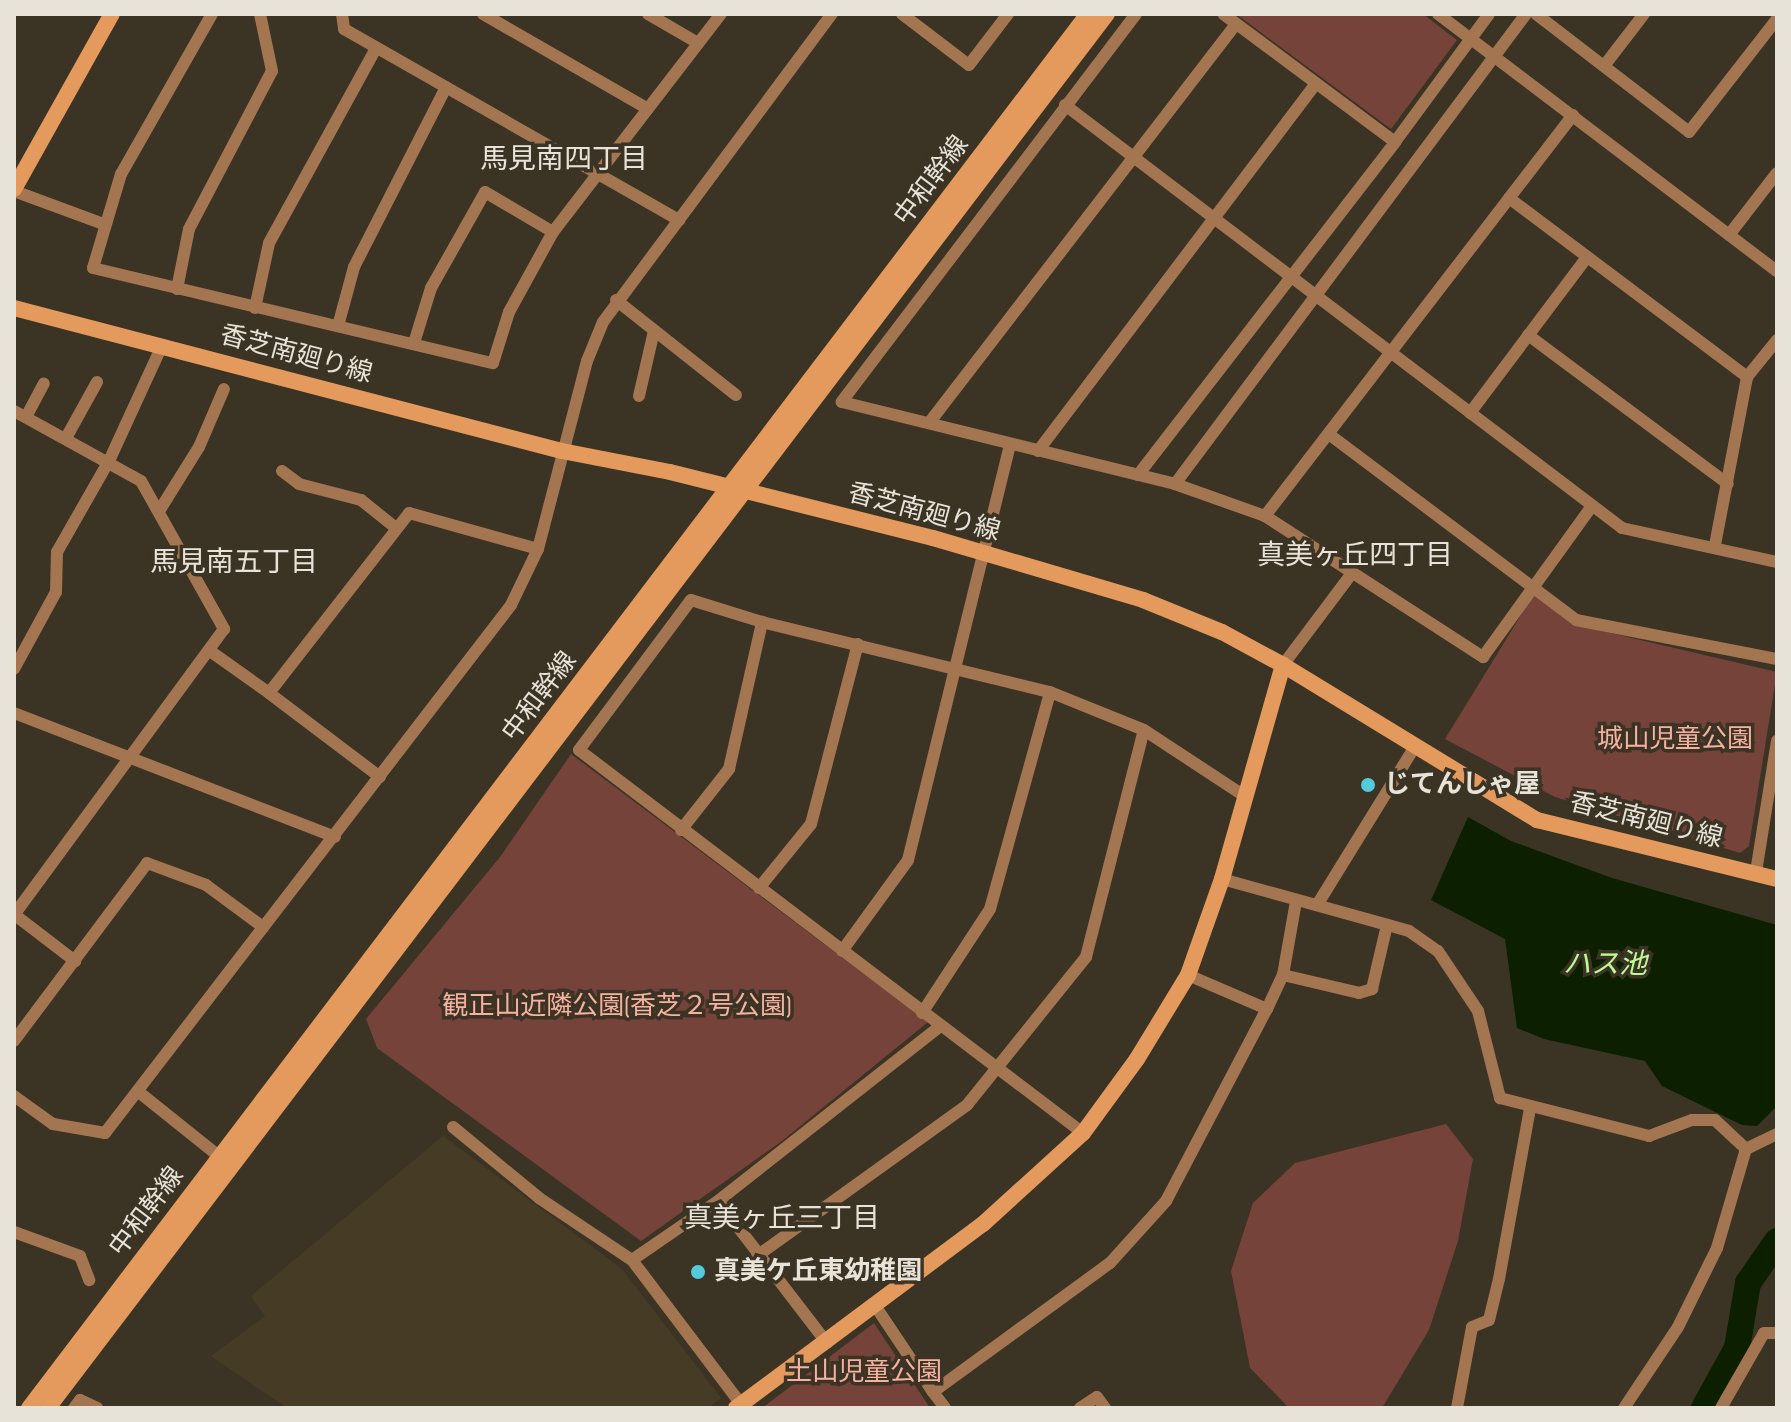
<!DOCTYPE html>
<html>
<head>
<meta charset="utf-8">
<style>
	body { margin:0 }
	#map { position:relative; width:1791px; height:1422px; overflow:hidden; background:#3b3324; font-family:"Sofia Sans Condensed","Noto Sans JP",sans-serif }
	div>[style] { position:absolute }
	.built>* { inset:0; background:#463c26 }
	.green>* { inset:0; background:#754339 }
	.water>* { inset:0; background:#0c2000 }
	.river>* { height:26px; margin:-13px; padding:0 13px; transform-origin:13px; border-radius:13px; background:#0c2000 }
	.street>* { height:12px; margin:-6px; padding:0 6px; transform-origin:6px; border-radius:6px; background:#a47551 }
	.secondary>* { height:16px; margin:-8px; padding:0 8px; transform-origin:8px; border-radius:8px; background:#e4995d }
	.dots>* { width:22px; height:22px; translate:-50% -50%; box-sizing:border-box; border:4px solid #3b3324; border-radius:50% }
	span { translate:-50% -50%; white-space:nowrap; text-align:center; line-height:1.15; -webkit-text-stroke:7px #3b3324; paint-order:stroke }
	.street-label { font-size:26px; color:#e8e3d9 }
	.park-label { font-size:26px; color:#f7b1a1 }
	.poi-label { font-size:26px; color:#e8e3d9; font-weight:700 }
	.left { translate:0 -50%; text-align:left }
	.neighbourhood-label { font-size:28px; color:#e8e3d9 }
	.water-label { font-size:28px; color:#bdfa96; font-style:italic }
	.frame { position:absolute; inset:0; border:16px solid #e8e3d9; pointer-events:none }
</style>
</head>
<body>
<div id="map">
	<div class="built">
		<i style="clip-path:polygon(443px 1136px,622px 1269px,721px 1398px,708px 1408px,287px 1408px,211px 1356px,265px 1316px,251px 1296px)"></i>
	</div>
	<div class="green">
		<i style="clip-path:polygon(1236px 14px,1423px 14px,1457px 40px,1391px 129px)"></i>
		<i style="clip-path:polygon(1534px 594px,1572px 624px,1777px 672px,1749px 846px,1740px 853px,1555px 797px,1445px 739px)"></i>
		<i style="clip-path:polygon(571px 754px,928px 1022px,782px 1141px,641px 1241px,377px 1048px,366px 1019px,500px 857px)"></i>
		<i style="clip-path:polygon(1446px 1124px,1473px 1159px,1458px 1241px,1429px 1330px,1382px 1408px,1289px 1408px,1250px 1368px,1231px 1271px,1253px 1203px,1295px 1163px)"></i>
		<i style="clip-path:polygon(874px 1323px,930px 1408px,762px 1408px)"></i>
	</div>
	<div class="water">
		<i style="clip-path:polygon(1468px 817px,1511px 841px,1612px 878px,1777px 925px,1777px 1106px,1757px 1126px,1742px 1125px,1662px 1086px,1645px 1061px,1544px 1039px,1517px 1028px,1505px 939px,1431px 900px)"></i>
	</div>
	<div class="river">
		<i style="left:1704px;top:1408px;width:68px;rotate:-61.2deg"></i>
		<i style="left:1737px;top:1348px;width:66px;rotate:-80.4deg"></i>
		<i style="left:1748px;top:1283px;width:51px;rotate:-55.4deg"></i>
	</div>
	<div class="street">
		<i style="left:212px;top:14px;width:184px;rotate:119.6deg"></i>
		<i style="left:121px;top:174px;width:98px;rotate:106.6deg"></i>
		<i style="left:93px;top:268px;width:411px;rotate:13.4deg"></i>
		<i style="left:493px;top:363px;width:53px;rotate:-72.6deg"></i>
		<i style="left:509px;top:312px;width:91px;rotate:-61.2deg"></i>
		<i style="left:553px;top:232px;width:275px;rotate:-52.4deg"></i>
		<i style="left:342px;top:14px;width:15px;rotate:82deg"></i>
		<i style="left:344px;top:29px;width:386px;rotate:29.7deg"></i>
		<i style="left:483px;top:14px;width:190px;rotate:29.9deg"></i>
		<i style="left:648px;top:14px;width:58px;rotate:30.1deg"></i>
		<i style="left:902px;top:14px;width:84px;rotate:37.3deg"></i>
		<i style="left:969px;top:65px;width:64px;rotate:-52.6deg"></i>
		<i style="left:1136px;top:14px;width:487px;rotate:127.2deg"></i>
		<i style="left:842px;top:402px;width:343px;rotate:13.8deg"></i>
		<i style="left:1175px;top:484px;width:587px;rotate:-53.25deg"></i>
		<i style="left:1438px;top:14px;width:425px;rotate:37.2deg"></i>
		<i style="left:1536px;top:14px;width:193px;rotate:37.6deg"></i>
		<i style="left:1689px;top:132px;width:143px;rotate:-52.1deg"></i>
		<i style="left:1604px;top:66px;width:66px;rotate:-52.4deg"></i>
		<i style="left:1065px;top:105px;width:699px;rotate:37.21deg"></i>
		<i style="left:1622px;top:528px;width:159px;rotate:12.4deg"></i>
		<i style="left:1573px;top:115px;width:506px;rotate:127.53deg"></i>
		<i style="left:1265px;top:516px;width:260px;rotate:32.9deg"></i>
		<i style="left:1483px;top:657px;width:186px;rotate:-54.2deg"></i>
		<i style="left:1395px;top:142px;width:159px;rotate:-53.7deg"></i>
		<i style="left:14px;top:191px;width:95px;rotate:20.3deg"></i>
		<i style="left:1509px;top:198px;width:298px;rotate:36.9deg"></i>
		<i style="left:1747px;top:377px;width:48px;rotate:-51deg"></i>
		<i style="left:1729px;top:235px;width:78px;rotate:-52.3deg"></i>
		<i style="left:177px;top:289px;width:61px;rotate:-78.7deg"></i>
		<i style="left:189px;top:229px;width:178px;rotate:-62.3deg"></i>
		<i style="left:272px;top:71px;width:58px;rotate:-101.9deg"></i>
		<i style="left:616px;top:300px;width:153px;rotate:38.4deg"></i>
		<i style="left:255px;top:308px;width:66px;rotate:-77.8deg"></i>
		<i style="left:269px;top:243px;width:222px;rotate:-61.2deg"></i>
		<i style="left:338px;top:326px;width:61px;rotate:-74.8deg"></i>
		<i style="left:354px;top:267px;width:202px;rotate:-62.9deg"></i>
		<i style="left:1528px;top:335px;width:249px;rotate:36.7deg"></i>
		<i style="left:414px;top:343px;width:58px;rotate:-72.8deg"></i>
		<i style="left:431px;top:288px;width:110px;rotate:-60.6deg"></i>
		<i style="left:485px;top:192px;width:79px;rotate:30.5deg"></i>
		<i style="left:639px;top:396px;width:67px;rotate:-77deg"></i>
		<i style="left:14px;top:411px;width:145px;rotate:28.9deg"></i>
		<i style="left:141px;top:481px;width:170px;rotate:60.7deg"></i>
		<i style="left:224px;top:629px;width:355px;rotate:126.3deg"></i>
		<i style="left:1470px;top:413px;width:195px;rotate:-53.1deg"></i>
		<i style="left:26px;top:417px;width:38px;rotate:-62deg"></i>
		<i style="left:929px;top:423px;width:503px;rotate:-52.42deg"></i>
		<i style="left:1330px;top:435px;width:308px;rotate:36.9deg"></i>
		<i style="left:1576px;top:620px;width:205px;rotate:11deg"></i>
		<i style="left:66px;top:438px;width:64px;rotate:-61deg"></i>
		<i style="left:1038px;top:451px;width:460px;rotate:-52.9deg"></i>
		<i style="left:282px;top:471px;width:21px;rotate:37deg"></i>
		<i style="left:299px;top:484px;width:64px;rotate:14.5deg"></i>
		<i style="left:361px;top:500px;width:45px;rotate:38.7deg"></i>
		<i style="left:1138px;top:475px;width:421px;rotate:-52.3deg"></i>
		<i style="left:1395px;top:142px;width:214px;rotate:-143.3deg"></i>
		<i style="left:1175px;top:484px;width:96px;rotate:19.6deg"></i>
		<i style="left:161px;top:508px;width:72px;rotate:-58.1deg"></i>
		<i style="left:199px;top:447px;width:63px;rotate:-66.7deg"></i>
		<i style="left:1715px;top:545px;width:171px;rotate:-79.2deg"></i>
		<i style="left:210px;top:651px;width:72px;rotate:35.4deg"></i>
		<i style="left:1283px;top:665px;width:115px;rotate:-53.1deg"></i>
		<i style="left:14px;top:669px;width:88px;rotate:-61.4deg"></i>
		<i style="left:56px;top:592px;width:40px;rotate:-88.6deg"></i>
		<i style="left:57px;top:552px;width:105px;rotate:-60.3deg"></i>
		<i style="left:109px;top:461px;width:124px;rotate:-65.3deg"></i>
		<i style="left:14px;top:713px;width:344px;rotate:21.1deg"></i>
		<i style="left:380px;top:777px;width:139px;rotate:-142.9deg"></i>
		<i style="left:269px;top:693px;width:228px;rotate:-52.1deg"></i>
		<i style="left:409px;top:513px;width:134px;rotate:15.6deg"></i>
		<i style="left:681px;top:830px;width:78px;rotate:-51.8deg"></i>
		<i style="left:729px;top:769px;width:151px;rotate:-77.3deg"></i>
		<i style="left:1756px;top:872px;width:133px;rotate:-80.9deg"></i>
		<i style="left:1222px;top:879px;width:194px;rotate:15.5deg"></i>
		<i style="left:1409px;top:931px;width:35px;rotate:35deg"></i>
		<i style="left:1438px;top:951px;width:72px;rotate:56.3deg"></i>
		<i style="left:1478px;top:1011px;width:90px;rotate:75.8deg"></i>
		<i style="left:1500px;top:1098px;width:154px;rotate:14.3deg"></i>
		<i style="left:1649px;top:1136px;width:46px;rotate:-20.4deg"></i>
		<i style="left:1692px;top:1120px;width:23px"></i>
		<i style="left:1715px;top:1120px;width:42px;rotate:43.1deg"></i>
		<i style="left:759px;top:888px;width:82px;rotate:-50.9deg"></i>
		<i style="left:811px;top:824px;width:186px;rotate:-75.4deg"></i>
		<i style="left:1317px;top:905px;width:185px;rotate:-58.3deg"></i>
		<i style="left:15px;top:915px;width:76px;rotate:37.5deg"></i>
		<i style="left:842px;top:951px;width:112px;rotate:-54deg"></i>
		<i style="left:908px;top:860px;width:428px;rotate:-76.2deg"></i>
		<i style="left:1283px;top:975px;width:78px;rotate:13.3deg"></i>
		<i style="left:1359px;top:993px;width:14px;rotate:-17deg"></i>
		<i style="left:1372px;top:989px;width:66px;rotate:-76.8deg"></i>
		<i style="left:1267px;top:1009px;width:38px;rotate:-65deg"></i>
		<i style="left:1283px;top:975px;width:75px;rotate:-80deg"></i>
		<i style="left:922px;top:1013px;width:124px;rotate:-56.8deg"></i>
		<i style="left:990px;top:909px;width:225px;rotate:-74.5deg"></i>
		<i style="left:14px;top:1041px;width:222px;rotate:-53.2deg"></i>
		<i style="left:147px;top:863px;width:63px;rotate:20.4deg"></i>
		<i style="left:206px;top:885px;width:71px;rotate:36.4deg"></i>
		<i style="left:140px;top:1093px;width:102px;rotate:38.7deg"></i>
		<i style="left:14px;top:1096px;width:48px;rotate:35.7deg"></i>
		<i style="left:53px;top:1124px;width:53px;rotate:9.8deg"></i>
		<i style="left:105px;top:1133px;width:666px;rotate:-52.44deg"></i>
		<i style="left:511px;top:605px;width:62px;rotate:-64.3deg"></i>
		<i style="left:538px;top:549px;width:194px;rotate:-75.4deg"></i>
		<i style="left:587px;top:361px;width:42px;rotate:-67.7deg"></i>
		<i style="left:603px;top:322px;width:384px;rotate:-53.4deg"></i>
		<i style="left:453px;top:1127px;width:112px;rotate:39.5deg"></i>
		<i style="left:539px;top:1198px;width:112px;rotate:33.7deg"></i>
		<i style="left:632px;top:1260px;width:181px;rotate:52.9deg"></i>
		<i style="left:1083px;top:1133px;width:633px;rotate:-142.77deg"></i>
		<i style="left:579px;top:750px;width:187px;rotate:-53.3deg"></i>
		<i style="left:691px;top:600px;width:74px;rotate:17.2deg"></i>
		<i style="left:762px;top:622px;width:296px;rotate:13.7deg"></i>
		<i style="left:1050px;top:692px;width:101px;rotate:22deg"></i>
		<i style="left:1144px;top:730px;width:122px;rotate:33.3deg"></i>
		<i style="left:1746px;top:1149px;width:34px;rotate:-26deg"></i>
		<i style="left:718px;top:1201px;width:179px;rotate:52.5deg"></i>
		<i style="left:14px;top:1232px;width:70px;rotate:20deg"></i>
		<i style="left:80px;top:1256px;width:26px;rotate:69deg"></i>
		<i style="left:757px;top:1256px;width:259px;rotate:-35.7deg"></i>
		<i style="left:967px;top:1105px;width:190px;rotate:-51.2deg"></i>
		<i style="left:1086px;top:957px;width:234px;rotate:-75.7deg"></i>
		<i style="left:632px;top:1260px;width:104px;rotate:-34.5deg"></i>
		<i style="left:718px;top:1201px;width:283px;rotate:-38.2deg"></i>
		<i style="left:876px;top:1307px;width:102px;rotate:56.2deg"></i>
		<i style="left:933px;top:1392px;width:219px;rotate:-36.1deg"></i>
		<i style="left:1110px;top:1263px;width:84px;rotate:-47.9deg"></i>
		<i style="left:1166px;top:1201px;width:217px;rotate:-62.3deg"></i>
		<i style="left:1267px;top:1009px;width:86px;rotate:-156.7deg"></i>
		<i style="left:933px;top:1392px;width:20px;rotate:53deg"></i>
		<i style="left:74px;top:1408px;width:10px;rotate:-53deg"></i>
		<i style="left:80px;top:1400px;width:19px;rotate:25deg"></i>
		<i style="left:1080px;top:1408px;width:20px;rotate:-33deg"></i>
		<i style="left:1097px;top:1397px;width:14px;rotate:54deg"></i>
		<i style="left:1457px;top:1408px;width:82px;rotate:-79.5deg"></i>
		<i style="left:1472px;top:1327px;width:18px;rotate:-22deg"></i>
		<i style="left:1489px;top:1320px;width:42px;rotate:-76.3deg"></i>
		<i style="left:1499px;top:1279px;width:174px;rotate:-79.7deg"></i>
		<i style="left:1624px;top:1408px;width:97px;rotate:-56.3deg"></i>
		<i style="left:1678px;top:1327px;width:88px;rotate:-63.7deg"></i>
		<i style="left:1717px;top:1248px;width:103px;rotate:-73.7deg"></i>
		<i style="left:1721px;top:1408px;width:86px;rotate:-60.2deg"></i>
		<i style="left:1764px;top:1333px;width:13px"></i>
	</div>
	<div class="secondary">
		<i style="left:14px;top:189px;width:201px;rotate:-60.8deg"></i>
		<i style="left:14px;top:308px;width:566px;rotate:14.63deg"></i>
		<i style="left:562px;top:451px;width:110px;rotate:11deg"></i>
		<i style="left:670px;top:472px;width:271px;rotate:14.1deg"></i>
		<i style="left:933px;top:538px;width:219px;rotate:16.4deg"></i>
		<i style="left:1143px;top:600px;width:85px;rotate:22.1deg"></i>
		<i style="left:1222px;top:632px;width:69px;rotate:28.4deg"></i>
		<i style="left:1283px;top:665px;width:298px;rotate:31.4deg"></i>
		<i style="left:1537px;top:820px;width:247px;rotate:13.8deg"></i>
		<i style="left:29px;top:1408px;width:1751px;rotate:-52.78deg"></i>
		<i style="left:48px;top:1408px;width:1751px;rotate:-52.78deg"></i>
		<i style="left:736px;top:1408px;width:308px;rotate:-36.7deg"></i>
		<i style="left:983px;top:1224px;width:135px;rotate:-42.3deg"></i>
		<i style="left:1083px;top:1133px;width:92px;rotate:-53.9deg"></i>
		<i style="left:1137px;top:1059px;width:98px;rotate:-58.7deg"></i>
		<i style="left:1188px;top:975px;width:102px;rotate:-70.5deg"></i>
		<i style="left:1222px;top:879px;width:223px;rotate:-74.1deg"></i>
	</div>
	<div class="dots">
		<i style="left:1368px;top:785px;background:#54cadd"></i>
		<i style="left:698px;top:1272px;background:#54cadd"></i>
	</div>
	<div class="street-label">
		<span style="left:932px;top:181px;rotate:-53deg">中和幹線</span>
		<span style="left:296px;top:355px;rotate:15deg">香芝南廻り線</span>
		<span style="left:924px;top:513px;rotate:15deg">香芝南廻り線</span>
		<span style="left:540px;top:697px;rotate:-53deg">中和幹線</span>
		<span style="left:1646px;top:821px;rotate:14deg">香芝南廻り線</span>
		<span style="left:147px;top:1212px;rotate:-53deg">中和幹線</span>
	</div>
	<div class="park-label">
		<span style="left:1675px;top:740px">城山児童公園</span>
		<span style="left:617px;top:1007px">観正山近隣公園(香芝２号公園)</span>
		<span style="left:864px;top:1373px">土山児童公園</span>
	</div>
	<div class="poi-label">
		<span class="left" style="left:1384px;top:785px">じてんしゃ屋</span>
		<span class="left" style="left:714px;top:1272px">真美ケ丘東幼稚園</span>
	</div>
	<div class="neighbourhood-label">
		<span style="left:564px;top:160px">馬見南四丁目</span>
		<span style="left:1355px;top:556px">真美ヶ丘四丁目</span>
		<span style="left:234px;top:563px">馬見南五丁目</span>
		<span style="left:782px;top:1219px">真美ヶ丘三丁目</span>
	</div>
	<div class="water-label">
		<span style="left:1605px;top:965px">ハス池</span>
	</div>
	<div class="frame"></div>
</div>
</body>
</html>
